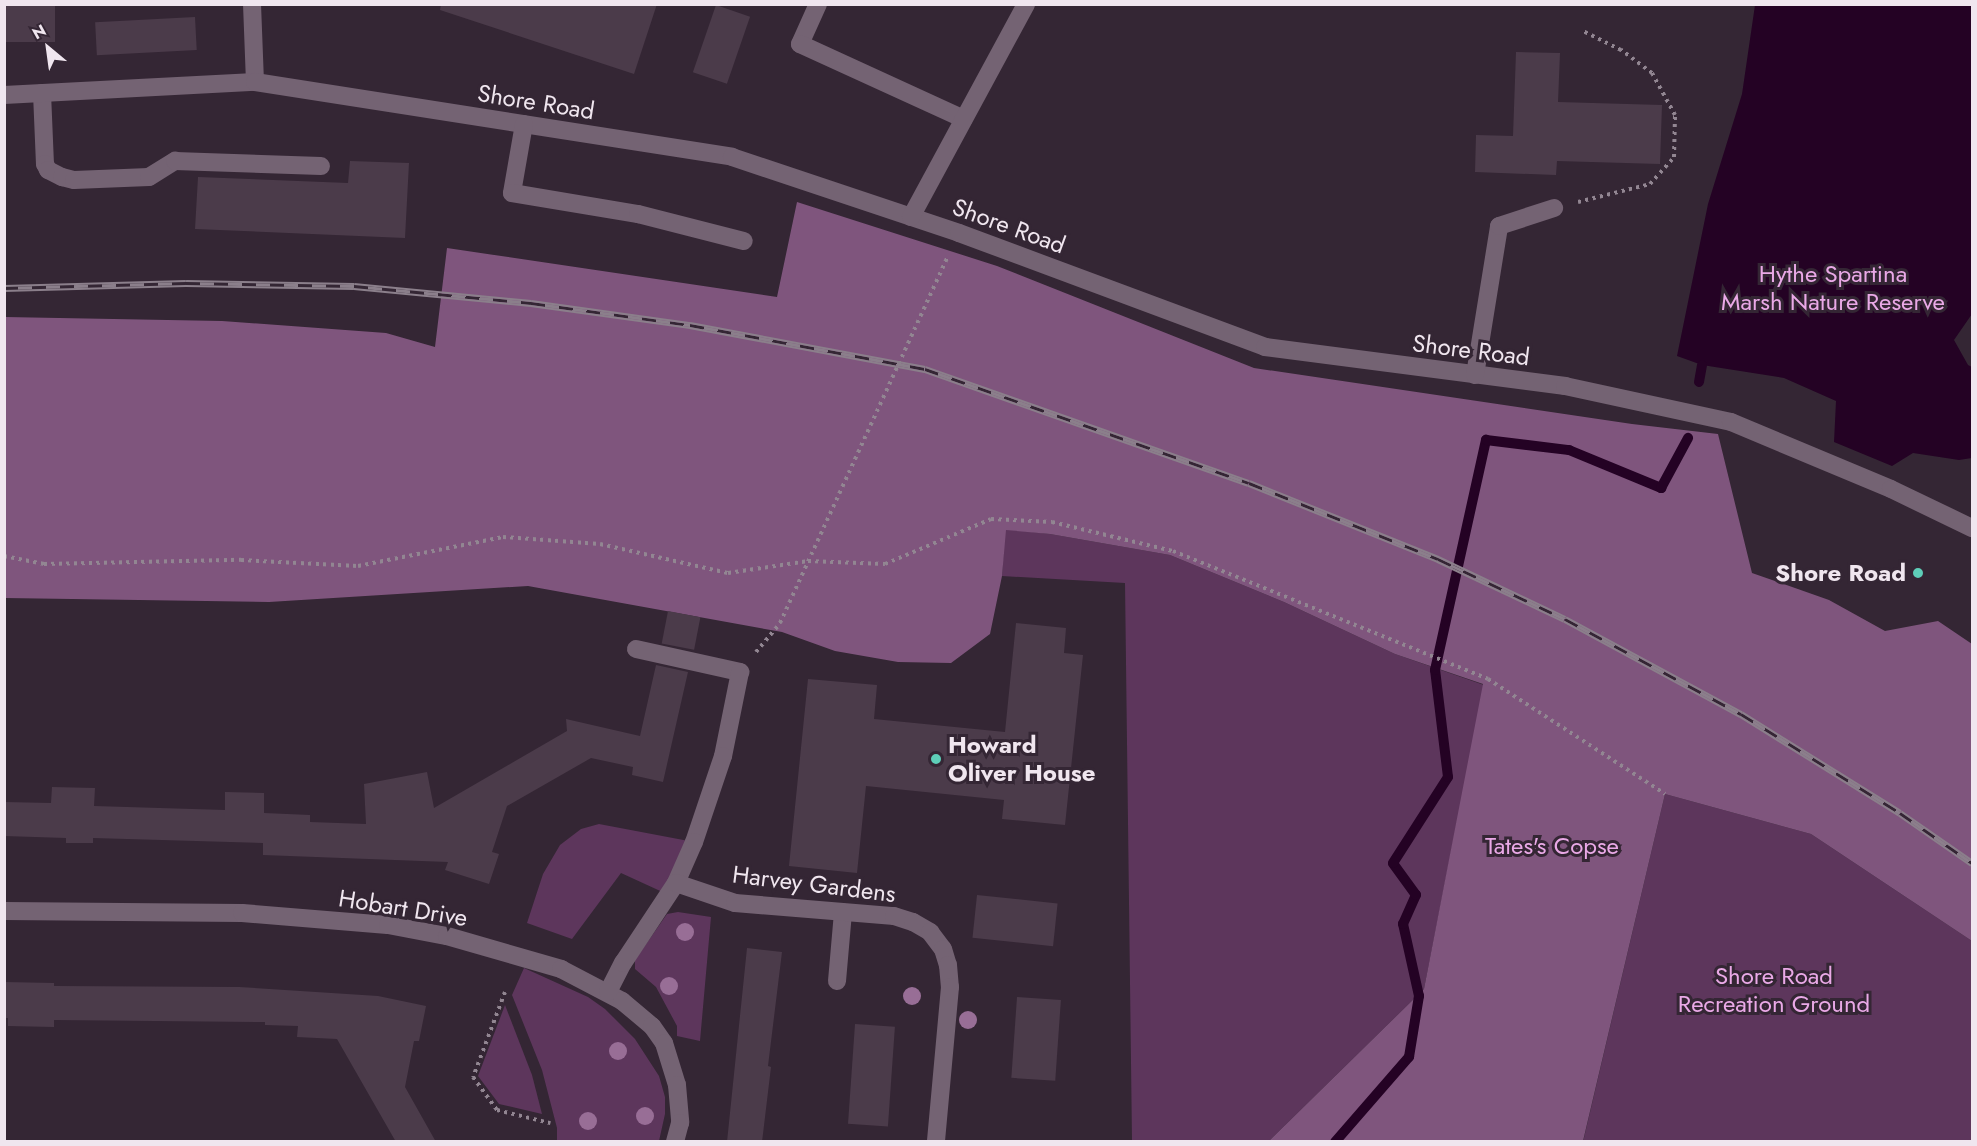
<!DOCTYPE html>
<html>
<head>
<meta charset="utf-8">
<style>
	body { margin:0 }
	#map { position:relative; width:1977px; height:1146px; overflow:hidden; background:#342634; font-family:Jost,sans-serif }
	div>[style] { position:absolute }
	.green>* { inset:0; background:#5d365c }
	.forest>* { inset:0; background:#7f557d }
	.water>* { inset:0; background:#240224 }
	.stream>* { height:10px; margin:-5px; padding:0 5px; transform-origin:5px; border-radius:5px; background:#240224 }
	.building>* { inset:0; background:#4b3b4a; transform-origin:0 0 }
	.path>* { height:4px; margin-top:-2px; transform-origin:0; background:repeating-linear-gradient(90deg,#928692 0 3px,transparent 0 7.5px) }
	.minor>* { height:18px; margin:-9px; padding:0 9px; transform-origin:9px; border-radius:9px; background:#746373 }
	.rail>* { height:7px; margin-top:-3.5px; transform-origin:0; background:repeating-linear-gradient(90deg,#342634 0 14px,#8b7f8b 0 28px); box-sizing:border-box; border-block:2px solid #8b7f8b }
	.trees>* { width:18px; height:18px; margin:-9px; border-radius:50%; background:#986e96 }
	.dots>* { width:16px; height:16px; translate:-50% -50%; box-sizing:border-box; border:3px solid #342634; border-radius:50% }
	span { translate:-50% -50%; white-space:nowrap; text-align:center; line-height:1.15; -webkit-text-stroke:6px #342634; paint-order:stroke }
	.street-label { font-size:24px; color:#f0e6ef }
	.park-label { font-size:24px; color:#eaa9e7 }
	.poi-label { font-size:24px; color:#f0e6ef; font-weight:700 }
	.right { translate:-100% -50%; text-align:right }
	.left { translate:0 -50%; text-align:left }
	.frame { position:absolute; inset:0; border:6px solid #f0e6ef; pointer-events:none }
	.north { position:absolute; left:18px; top:18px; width:60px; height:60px; -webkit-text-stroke:4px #342634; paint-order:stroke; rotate:331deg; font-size:16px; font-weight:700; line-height:24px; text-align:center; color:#f0e6ef }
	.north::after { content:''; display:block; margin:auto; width:21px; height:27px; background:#f0e6ef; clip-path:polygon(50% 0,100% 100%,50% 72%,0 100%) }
</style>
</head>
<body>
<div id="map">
	<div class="green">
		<i style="clip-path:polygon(1005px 529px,1050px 534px,1170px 555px,1284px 602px,1395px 654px,1484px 685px,1424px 989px,1269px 1141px,1132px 1141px,1125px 583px,1002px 576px)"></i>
		<i style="clip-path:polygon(1665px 794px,1811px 834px,1972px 941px,1972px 1141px,1583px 1142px)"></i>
		<i style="clip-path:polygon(599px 824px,694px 842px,669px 895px,621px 873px,572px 939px,527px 923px,543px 874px,560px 845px,581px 829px)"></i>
		<i style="clip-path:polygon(678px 912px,711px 917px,700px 1041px,677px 1036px,677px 1026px,656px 987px,635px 969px,635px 960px,667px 914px)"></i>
		<i style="clip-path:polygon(524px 968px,588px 997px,605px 1009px,635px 1039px,659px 1076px,665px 1097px,665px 1114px,659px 1141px,557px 1141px,557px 1128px,542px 1070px,512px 995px)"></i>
		<i style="clip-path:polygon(505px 1005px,532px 1075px,542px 1114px,499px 1104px,478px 1076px)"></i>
	</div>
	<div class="forest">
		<i style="clip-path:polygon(797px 202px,997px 266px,1254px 368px,1632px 424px,1718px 434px,1752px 573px,1829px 600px,1885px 631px,1938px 621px,1972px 644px,1972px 941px,1811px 834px,1665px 794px,1583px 1141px,1269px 1141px,1424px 989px,1483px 684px,1395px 654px,1284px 602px,1170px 555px,1050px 534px,1006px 530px,1002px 576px,990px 634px,951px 663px,898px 662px,835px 651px,782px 632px,528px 586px,269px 602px,5px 598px,5px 317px,222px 321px,386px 333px,435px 347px,447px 248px,777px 297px)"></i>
	</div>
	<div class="water">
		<i style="clip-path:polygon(1755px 5px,1972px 5px,1972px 314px,1954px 340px,1968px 365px,1972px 367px,1972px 458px,1959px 460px,1913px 453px,1892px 466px,1834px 442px,1836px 401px,1784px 378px,1702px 365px,1677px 356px,1708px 204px,1742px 94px)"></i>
	</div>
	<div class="stream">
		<i style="left:1699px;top:382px;width:17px;rotate:-80deg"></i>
		<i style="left:1335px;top:1142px;width:113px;rotate:-49deg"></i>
		<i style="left:1409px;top:1057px;width:62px;rotate:-80.7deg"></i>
		<i style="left:1419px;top:996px;width:74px;rotate:-102.5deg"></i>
		<i style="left:1403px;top:924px;width:32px;rotate:-66deg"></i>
		<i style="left:1416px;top:895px;width:39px;rotate:-126deg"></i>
		<i style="left:1393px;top:863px;width:102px;rotate:-57.4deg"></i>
		<i style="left:1448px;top:777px;width:108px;rotate:-96.9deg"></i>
		<i style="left:1435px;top:670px;width:236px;rotate:-77.5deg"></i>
		<i style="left:1486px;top:440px;width:84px;rotate:6.9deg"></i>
		<i style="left:1569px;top:450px;width:100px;rotate:22.4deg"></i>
		<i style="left:1661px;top:488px;width:57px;rotate:-61.6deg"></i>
	</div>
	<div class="building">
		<i style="left:4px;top:4px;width:51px;height:38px"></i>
		<i style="clip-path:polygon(441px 4px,657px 4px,634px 74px,440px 10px)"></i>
		<i style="left:716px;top:5px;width:36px;height:71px;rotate:19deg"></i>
		<i style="left:195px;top:17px;width:33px;height:100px;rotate:87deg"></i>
		<i style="clip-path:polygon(1516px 52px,1560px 53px,1558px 102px,1662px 105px,1660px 164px,1557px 161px,1556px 175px,1475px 172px,1476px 135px,1513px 136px)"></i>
		<i style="clip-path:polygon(350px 161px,409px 163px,405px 238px,195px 229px,198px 177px,348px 183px)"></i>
		<i style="left:668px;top:611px;width:33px;height:33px;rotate:11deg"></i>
		<i style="clip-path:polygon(1016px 623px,1066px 628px,1064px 653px,1083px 655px,1065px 825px,1002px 819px,1004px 800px,866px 786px,857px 873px,789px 866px,808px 679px,877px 685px,874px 719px,1005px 732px)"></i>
		<i style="clip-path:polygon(656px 665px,688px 672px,663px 782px,632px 775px,633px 767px,591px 758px,507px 806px,492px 852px,499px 854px,489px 884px,445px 870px,448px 862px,263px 855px,263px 843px,93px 838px,93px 843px,66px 843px,66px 838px,4px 836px,4px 802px,51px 803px,52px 787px,95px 788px,94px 806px,225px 810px,225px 792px,264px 793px,264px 813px,310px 815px,310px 822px,366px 824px,364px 784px,427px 772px,434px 808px,567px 731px,566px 719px,640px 736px)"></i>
		<i style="left:977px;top:895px;width:81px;height:43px;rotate:6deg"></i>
		<i style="clip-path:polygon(747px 948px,782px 952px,768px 1066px,771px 1067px,762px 1142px,727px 1142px)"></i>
		<i style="clip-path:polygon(4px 982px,54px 983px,54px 986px,239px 987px,378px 996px,426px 1006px,419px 1041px,414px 1041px,405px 1087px,436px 1142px,396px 1142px,337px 1039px,297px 1037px,298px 1026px,265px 1025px,265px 1022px,54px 1020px,54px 1027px,8px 1026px,8px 1018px,4px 1018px)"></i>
		<i style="left:1017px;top:997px;width:44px;height:81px;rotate:4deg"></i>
		<i style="left:855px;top:1024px;width:40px;height:100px;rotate:4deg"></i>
	</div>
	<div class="path">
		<i style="left:1578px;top:202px;width:74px;rotate:-14deg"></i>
		<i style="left:1650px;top:184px;width:36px;rotate:-48deg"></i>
		<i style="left:1674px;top:157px;width:42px;rotate:-88.6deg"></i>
		<i style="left:1675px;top:115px;width:48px;rotate:-118.7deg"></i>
		<i style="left:1652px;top:73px;width:39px;rotate:-143deg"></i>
		<i style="left:1621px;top:50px;width:42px;rotate:-153.4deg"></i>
		<i style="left:4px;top:556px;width:41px;rotate:11.3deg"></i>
		<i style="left:44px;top:564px;width:197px;rotate:-1.2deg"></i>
		<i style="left:241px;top:560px;width:117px;rotate:2.9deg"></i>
		<i style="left:358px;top:566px;width:148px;rotate:-11.3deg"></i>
		<i style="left:503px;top:537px;width:97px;rotate:4.1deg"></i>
		<i style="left:600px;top:544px;width:131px;rotate:12.8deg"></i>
		<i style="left:728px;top:573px;width:81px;rotate:-8.5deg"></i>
		<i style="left:808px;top:561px;width:77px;rotate:2.2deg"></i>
		<i style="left:885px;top:564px;width:115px;rotate:-23deg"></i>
		<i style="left:991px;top:519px;width:61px;rotate:2.8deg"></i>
		<i style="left:1052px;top:522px;width:124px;rotate:13.5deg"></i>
		<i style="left:1173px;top:551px;width:340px;rotate:22.1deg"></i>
		<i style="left:1488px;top:679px;width:211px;rotate:33deg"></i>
		<i style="left:756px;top:652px;width:38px;rotate:-50deg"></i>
		<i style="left:780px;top:623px;width:401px;rotate:-65.4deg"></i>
		<i style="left:505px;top:992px;width:91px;rotate:110.6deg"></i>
		<i style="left:473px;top:1077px;width:41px;rotate:54deg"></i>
		<i style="left:497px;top:1110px;width:55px;rotate:13.8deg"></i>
	</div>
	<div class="minor">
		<i style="left:252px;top:4px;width:78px;rotate:87.8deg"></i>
		<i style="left:818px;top:4px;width:44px;rotate:114.2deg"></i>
		<i style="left:800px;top:44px;width:180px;rotate:24.6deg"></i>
		<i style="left:42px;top:93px;width:71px;rotate:87.6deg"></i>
		<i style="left:45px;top:164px;width:7px;rotate:63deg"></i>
		<i style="left:48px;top:170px;width:16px;rotate:27deg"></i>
		<i style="left:62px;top:177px;width:12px;rotate:14deg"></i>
		<i style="left:74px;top:180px;width:75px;rotate:-2.3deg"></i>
		<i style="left:149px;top:177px;width:31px;rotate:-32deg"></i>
		<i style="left:175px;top:161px;width:146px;rotate:2deg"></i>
		<i style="left:4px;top:95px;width:251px;rotate:-3deg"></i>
		<i style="left:255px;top:82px;width:483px;rotate:8.9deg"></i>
		<i style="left:732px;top:157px;width:239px;rotate:18.5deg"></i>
		<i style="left:959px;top:233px;width:327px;rotate:20.4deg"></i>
		<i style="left:1265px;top:347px;width:303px;rotate:7.4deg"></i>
		<i style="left:1565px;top:386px;width:170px;rotate:12.2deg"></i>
		<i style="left:1731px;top:422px;width:173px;rotate:22.7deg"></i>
		<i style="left:1891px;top:489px;width:90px;rotate:25.7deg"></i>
		<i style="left:524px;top:124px;width:70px;rotate:99.9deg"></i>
		<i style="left:512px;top:193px;width:128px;rotate:9.5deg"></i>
		<i style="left:638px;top:214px;width:109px;rotate:14.3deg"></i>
		<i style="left:911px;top:217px;width:242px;rotate:-61.6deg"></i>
		<i style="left:1475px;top:375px;width:151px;rotate:-80.8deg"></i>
		<i style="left:1499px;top:226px;width:58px;rotate:-18.1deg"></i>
		<i style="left:636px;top:649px;width:107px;rotate:12.5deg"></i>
		<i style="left:740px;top:672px;width:86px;rotate:101.4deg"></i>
		<i style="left:723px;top:756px;width:91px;rotate:108.6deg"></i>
		<i style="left:694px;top:842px;width:45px;rotate:113.7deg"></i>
		<i style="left:4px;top:911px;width:238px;rotate:0.5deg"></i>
		<i style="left:242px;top:913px;width:146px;rotate:4.7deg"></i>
		<i style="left:388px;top:925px;width:60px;rotate:10.6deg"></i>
		<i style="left:447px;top:936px;width:119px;rotate:16.1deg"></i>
		<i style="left:561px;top:969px;width:69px;rotate:27.7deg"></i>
		<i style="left:622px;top:1001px;width:39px;rotate:40deg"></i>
		<i style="left:652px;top:1026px;width:21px;rotate:55deg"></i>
		<i style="left:664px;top:1043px;width:44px;rotate:72.8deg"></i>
		<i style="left:677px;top:1085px;width:38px;rotate:85deg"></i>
		<i style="left:680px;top:1123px;width:20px;rotate:105deg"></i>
		<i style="left:837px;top:981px;width:69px;rotate:-85deg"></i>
		<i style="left:608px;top:992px;width:33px;rotate:-63deg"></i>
		<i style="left:623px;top:963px;width:96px;rotate:-56.5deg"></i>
		<i style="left:676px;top:883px;width:62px;rotate:18.7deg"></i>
		<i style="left:735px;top:903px;width:160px;rotate:4.7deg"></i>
		<i style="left:894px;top:916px;width:20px;rotate:18deg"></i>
		<i style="left:913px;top:922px;width:20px;rotate:30deg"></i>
		<i style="left:930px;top:932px;width:21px;rotate:53deg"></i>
		<i style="left:943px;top:949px;width:17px;rotate:73deg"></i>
		<i style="left:948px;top:965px;width:22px;rotate:85deg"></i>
		<i style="left:950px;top:987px;width:156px;rotate:95.2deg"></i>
	</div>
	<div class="rail">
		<i style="left:4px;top:288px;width:182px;rotate:-1.6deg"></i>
		<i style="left:186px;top:283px;width:168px;rotate:1deg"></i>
		<i style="left:354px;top:286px;width:178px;rotate:5.5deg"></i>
		<i style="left:531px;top:303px;width:161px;rotate:7.9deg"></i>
		<i style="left:690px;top:325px;width:239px;rotate:10.6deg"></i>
		<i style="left:925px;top:369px;width:343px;rotate:19.4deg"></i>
		<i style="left:1249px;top:483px;width:204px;rotate:21.9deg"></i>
		<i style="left:1438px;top:559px;width:140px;rotate:25.3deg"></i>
		<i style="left:1565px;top:619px;width:200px;rotate:28.4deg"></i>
		<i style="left:1741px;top:714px;width:187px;rotate:31.9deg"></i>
		<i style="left:1900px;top:813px;width:88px;rotate:34.8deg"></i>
	</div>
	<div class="trees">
		<i style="left:685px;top:932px"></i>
		<i style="left:669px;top:986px"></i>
		<i style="left:912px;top:996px"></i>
		<i style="left:968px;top:1020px"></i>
		<i style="left:618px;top:1051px"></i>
		<i style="left:645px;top:1116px"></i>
		<i style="left:588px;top:1121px"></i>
	</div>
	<div class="dots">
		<i style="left:1918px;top:573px;background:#5eceb8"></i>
		<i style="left:936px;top:759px;background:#5eceb8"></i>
	</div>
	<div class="street-label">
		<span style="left:536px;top:102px;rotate:9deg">Shore Road</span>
		<span style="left:1009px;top:226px;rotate:20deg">Shore Road</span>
		<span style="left:1471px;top:350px;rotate:7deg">Shore Road</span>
		<span style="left:814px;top:884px;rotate:7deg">Harvey Gardens</span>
		<span style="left:403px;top:908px;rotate:9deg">Hobart Drive</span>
	</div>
	<div class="park-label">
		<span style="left:1833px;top:288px">Hythe Spartina<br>Marsh Nature Reserve</span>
		<span style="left:1552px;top:846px">Tates's Copse</span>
		<span style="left:1774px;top:990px">Shore Road<br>Recreation Ground</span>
	</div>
	<div class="poi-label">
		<span class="right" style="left:1906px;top:573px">Shore Road</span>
		<span class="left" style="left:948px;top:759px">Howard<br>Oliver House</span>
	</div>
	<div class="frame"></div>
	<div class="north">N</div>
</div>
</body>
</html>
